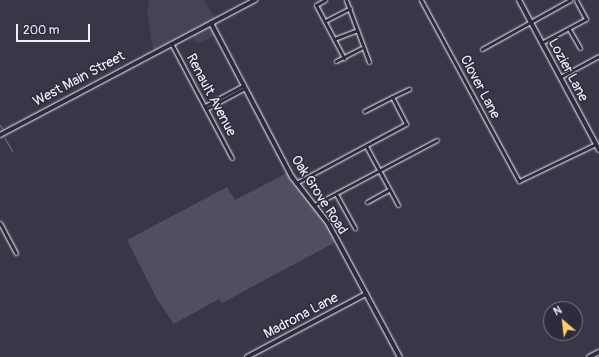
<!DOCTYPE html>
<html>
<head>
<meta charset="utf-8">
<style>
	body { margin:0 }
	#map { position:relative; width:599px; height:357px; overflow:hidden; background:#3a3648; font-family:Pangolin,sans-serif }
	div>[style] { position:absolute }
	.built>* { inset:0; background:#464354 }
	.green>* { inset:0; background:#504e5f }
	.stream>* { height:1px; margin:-0.5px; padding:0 0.5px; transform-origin:0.5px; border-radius:0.5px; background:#737482 }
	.roads { filter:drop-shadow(0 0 1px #e8f1f8) drop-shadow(0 0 1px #e8f1f8) }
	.street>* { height:3px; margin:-1.5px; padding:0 1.5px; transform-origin:1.5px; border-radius:1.5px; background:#2f2a3d }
	.secondary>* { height:4px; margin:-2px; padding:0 2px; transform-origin:2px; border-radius:2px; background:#2f2a3d }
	span { translate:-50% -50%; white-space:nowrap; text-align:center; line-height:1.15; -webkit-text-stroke:3px #2f2a3d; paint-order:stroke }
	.street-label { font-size:14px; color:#e8f1f8 }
	.north { position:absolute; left:543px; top:301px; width:40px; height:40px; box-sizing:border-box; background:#2f2a3d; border:1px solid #797a88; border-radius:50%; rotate:332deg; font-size:11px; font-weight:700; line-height:16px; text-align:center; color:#e8f1f8 }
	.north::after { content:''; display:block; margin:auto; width:14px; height:18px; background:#ffd166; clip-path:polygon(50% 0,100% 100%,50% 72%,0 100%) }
	.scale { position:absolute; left:16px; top:24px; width:74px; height:18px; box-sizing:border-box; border:2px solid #e8f1f8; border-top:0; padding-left:5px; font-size:12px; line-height:14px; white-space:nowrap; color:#e8f1f8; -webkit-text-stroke:3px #2f2a3d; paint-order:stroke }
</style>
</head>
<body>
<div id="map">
	<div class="built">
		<i style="clip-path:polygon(149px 0,204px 0,215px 18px,153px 50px,147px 11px)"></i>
		<i style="clip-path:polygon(208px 28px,215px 35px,197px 44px,192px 35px)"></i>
	</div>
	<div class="green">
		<i style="clip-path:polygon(289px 172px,328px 223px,334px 243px,222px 303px,219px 299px,174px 324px,157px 299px,127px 240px,227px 187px,235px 200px)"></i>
	</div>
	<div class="stream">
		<i style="left:0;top:125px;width:4px;rotate:63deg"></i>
		<i style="left:4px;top:137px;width:16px;rotate:60deg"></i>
	</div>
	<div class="roads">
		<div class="street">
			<i style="left:325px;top:0;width:10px;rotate:151deg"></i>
			<i style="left:316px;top:5px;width:60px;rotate:62.2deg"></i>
			<i style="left:346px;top:0;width:66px;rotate:69.6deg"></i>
			<i style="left:421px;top:0;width:206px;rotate:61.6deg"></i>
			<i style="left:519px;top:181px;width:85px;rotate:-25.7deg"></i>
			<i style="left:325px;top:21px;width:28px;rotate:-27deg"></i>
			<i style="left:569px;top:29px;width:22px;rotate:60deg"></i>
			<i style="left:334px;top:39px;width:25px;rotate:-21deg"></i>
			<i style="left:171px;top:43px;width:130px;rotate:62.1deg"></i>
			<i style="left:541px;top:43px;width:51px;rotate:-28.1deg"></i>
			<i style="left:586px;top:19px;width:21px;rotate:-118deg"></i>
			<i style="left:482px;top:49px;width:101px;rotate:-29.1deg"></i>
			<i style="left:336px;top:61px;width:28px;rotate:-27deg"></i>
			<i style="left:560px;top:77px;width:44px;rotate:-28.3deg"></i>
			<i style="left:392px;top:97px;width:19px;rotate:-25deg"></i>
			<i style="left:205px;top:106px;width:44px;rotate:-28.3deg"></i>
			<i style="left:206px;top:109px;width:44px;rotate:-28.3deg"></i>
			<i style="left:366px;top:146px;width:67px;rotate:61.5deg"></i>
			<i style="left:296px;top:183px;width:125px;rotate:-28.2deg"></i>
			<i style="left:406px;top:124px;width:30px;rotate:-117deg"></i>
			<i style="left:392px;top:97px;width:31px;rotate:153deg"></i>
			<i style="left:336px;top:194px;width:39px;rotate:61deg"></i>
			<i style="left:367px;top:202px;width:25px;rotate:-29deg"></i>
			<i style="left:314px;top:205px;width:139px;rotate:-27.9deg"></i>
			<i style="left:0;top:223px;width:34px;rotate:62deg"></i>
		</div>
		<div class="secondary">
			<i style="left:519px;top:0;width:170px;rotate:61.9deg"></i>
			<i style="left:211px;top:23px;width:174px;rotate:62.3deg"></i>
			<i style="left:292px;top:177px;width:58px;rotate:52deg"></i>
			<i style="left:328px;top:223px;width:152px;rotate:61.8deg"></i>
			<i style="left:0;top:135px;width:289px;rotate:-27.9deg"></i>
			<i style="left:247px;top:357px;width:135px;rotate:-27.9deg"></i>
			<i style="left:589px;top:357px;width:11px;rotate:-27deg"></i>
		</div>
	</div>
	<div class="street-label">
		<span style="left:568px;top:70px;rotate:62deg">Lozier Lane</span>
		<span style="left:79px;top:79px;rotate:-28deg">West Main Street</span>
		<span style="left:480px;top:87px;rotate:62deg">Clover Lane</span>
		<span style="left:211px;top:95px;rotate:62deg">Renault Avenue</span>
		<span style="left:319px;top:195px;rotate:57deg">Oak Grove Road</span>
		<span style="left:301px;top:316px;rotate:-28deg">Madrona Lane</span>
	</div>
	<div class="north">N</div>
	<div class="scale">200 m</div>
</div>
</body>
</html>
